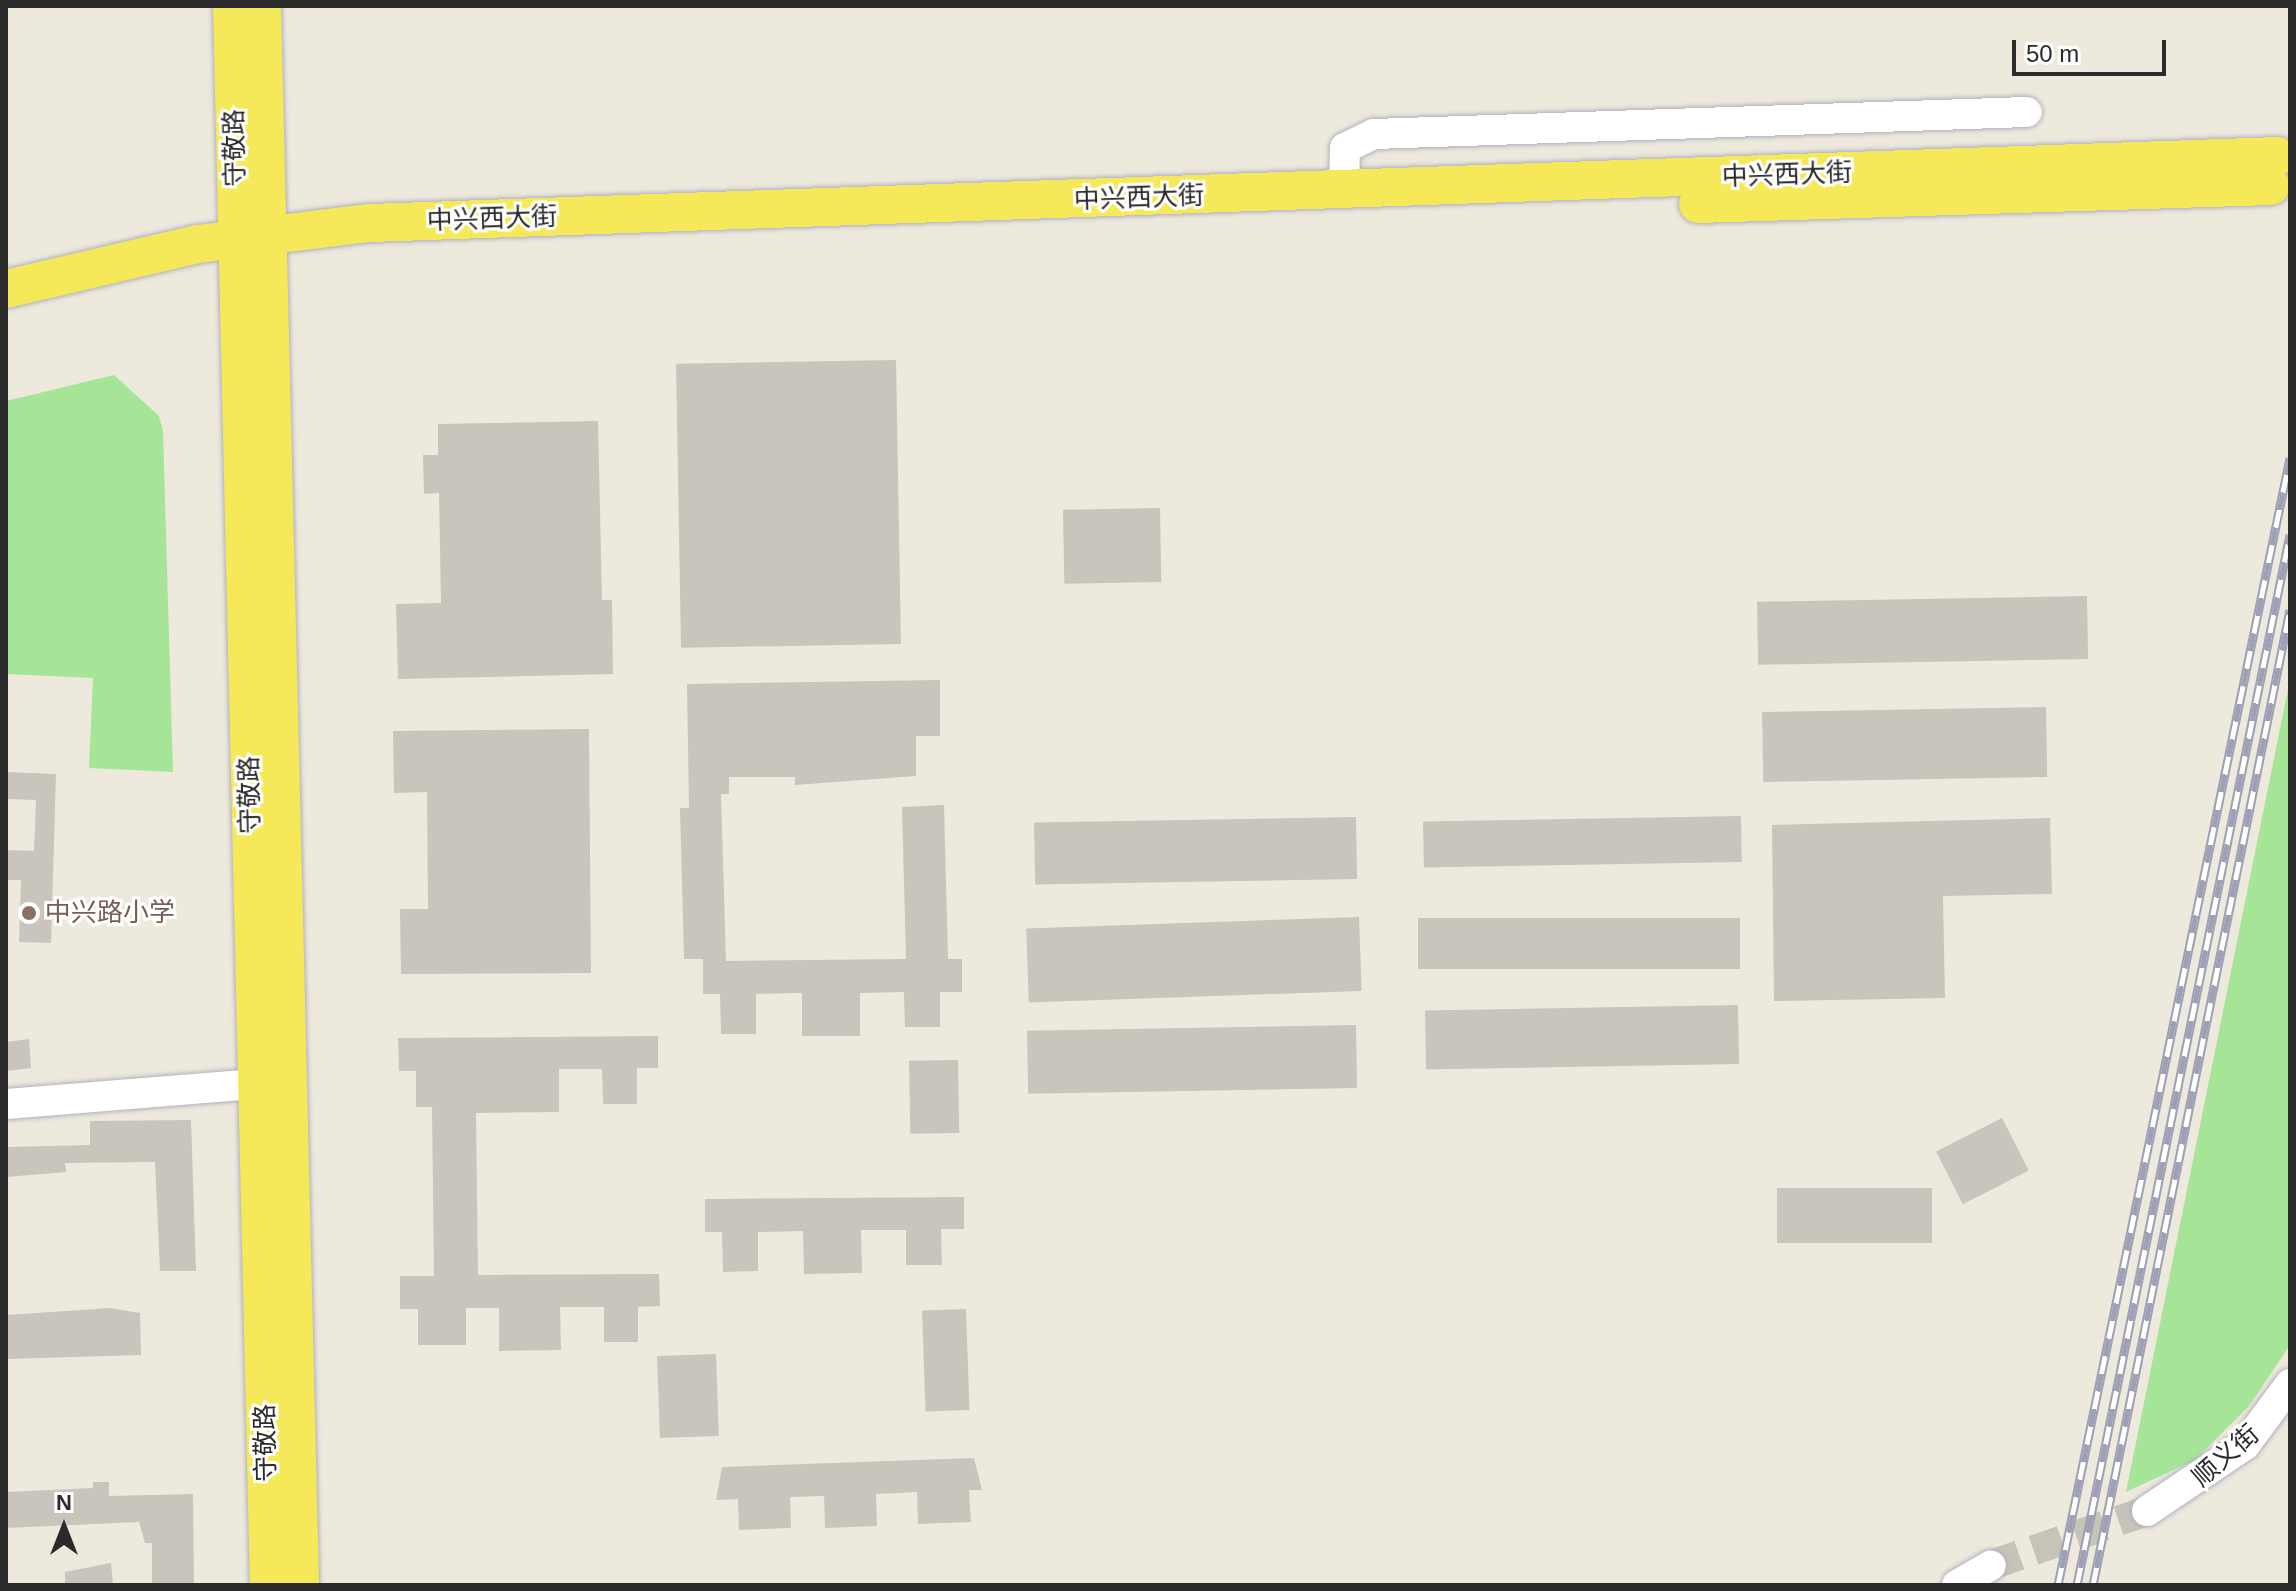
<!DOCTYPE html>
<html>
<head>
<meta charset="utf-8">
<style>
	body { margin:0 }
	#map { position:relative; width:2296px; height:1591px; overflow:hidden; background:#ede9dd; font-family:Arial,"Noto Sans SC",sans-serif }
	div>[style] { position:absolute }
	.green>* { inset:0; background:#a6e597 }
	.building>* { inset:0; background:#c9c5bc; transform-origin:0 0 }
	.minor-tunnel>* { height:30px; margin-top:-15px; transform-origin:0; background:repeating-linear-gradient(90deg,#c6c3b9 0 30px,transparent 0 45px) }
	.roads { filter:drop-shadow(0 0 2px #b1b1bf) drop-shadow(0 0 2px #b1b1bf) }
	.minor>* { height:30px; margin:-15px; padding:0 15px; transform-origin:15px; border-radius:15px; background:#fff }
	.major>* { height:38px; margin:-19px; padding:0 19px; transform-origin:19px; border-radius:19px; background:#f5e95a }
	.rail>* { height:9px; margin-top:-4.5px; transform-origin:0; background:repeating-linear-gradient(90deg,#fff 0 18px,#9f9fb6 0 36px); box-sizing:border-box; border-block:2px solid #9f9fb6 }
	.dots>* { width:22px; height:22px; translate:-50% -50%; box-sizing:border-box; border:4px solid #fff; border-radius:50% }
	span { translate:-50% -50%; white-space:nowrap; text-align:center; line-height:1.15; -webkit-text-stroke:6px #fff; paint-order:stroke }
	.street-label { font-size:26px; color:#2b2b2b }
	.education-label { font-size:26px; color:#785e54 }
	.left { translate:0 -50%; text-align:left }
	.frame { position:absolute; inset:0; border:8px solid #2b2b2b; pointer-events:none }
	.north { position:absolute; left:24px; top:1487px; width:80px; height:80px; -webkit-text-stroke:6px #fff; paint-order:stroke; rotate:0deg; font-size:22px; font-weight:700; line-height:32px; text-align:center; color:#2b2b2b }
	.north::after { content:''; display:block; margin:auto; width:28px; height:36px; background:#2b2b2b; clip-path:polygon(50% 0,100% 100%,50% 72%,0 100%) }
	.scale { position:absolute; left:2012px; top:40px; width:154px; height:36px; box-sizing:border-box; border:4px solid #2b2b2b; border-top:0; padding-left:10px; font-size:24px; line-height:28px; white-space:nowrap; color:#2b2b2b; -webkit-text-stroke:6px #fff; paint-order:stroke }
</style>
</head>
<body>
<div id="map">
	<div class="green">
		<i style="clip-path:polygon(114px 375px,159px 416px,163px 431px,173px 772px,89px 768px,93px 678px,6px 674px,6px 401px)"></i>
		<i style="clip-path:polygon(2290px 679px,2290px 1345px,2249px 1406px,2195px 1460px,2126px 1492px)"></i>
	</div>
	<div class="building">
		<i style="left:896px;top:360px;width:284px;height:220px;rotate:89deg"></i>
		<i style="clip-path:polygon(598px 421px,602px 600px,612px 600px,613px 674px,398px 679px,396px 604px,441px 603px,439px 493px,424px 494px,423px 455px,438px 455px,438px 424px)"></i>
		<i style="left:1160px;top:508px;width:74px;height:97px;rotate:89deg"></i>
		<i style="left:2087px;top:596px;width:63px;height:330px;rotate:89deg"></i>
		<i style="clip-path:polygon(940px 680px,940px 736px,916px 736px,916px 776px,795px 785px,795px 777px,729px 777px,729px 794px,721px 794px,726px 961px,906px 959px,902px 807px,944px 805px,948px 959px,962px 959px,962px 992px,940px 992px,940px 1027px,905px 1027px,904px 992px,860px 993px,860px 1036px,802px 1036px,802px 993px,756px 994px,756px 1034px,721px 1034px,720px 994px,703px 994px,703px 959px,684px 959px,680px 808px,689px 808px,687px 684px)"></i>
		<i style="left:2046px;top:707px;width:70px;height:284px;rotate:89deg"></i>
		<i style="clip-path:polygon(589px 729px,591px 973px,401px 974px,400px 909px,428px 909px,427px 792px,394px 793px,393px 731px)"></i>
		<i style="clip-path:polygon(6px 772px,56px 774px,51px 943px,19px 942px,21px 880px,6px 880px,6px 850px,34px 851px,36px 800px,6px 799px)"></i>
		<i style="left:1741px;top:816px;width:46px;height:318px;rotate:89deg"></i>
		<i style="left:1356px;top:817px;width:62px;height:322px;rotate:89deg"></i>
		<i style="clip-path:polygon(2050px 818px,2052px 894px,1943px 896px,1945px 998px,1774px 1001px,1772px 825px)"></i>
		<i style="left:1359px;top:917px;width:74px;height:333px;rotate:88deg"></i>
		<i style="left:1740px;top:918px;width:51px;height:322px;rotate:90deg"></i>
		<i style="left:1738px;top:1005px;width:59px;height:313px;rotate:89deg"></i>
		<i style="left:1356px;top:1025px;width:63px;height:329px;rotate:89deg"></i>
		<i style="clip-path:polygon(658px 1036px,658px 1068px,637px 1068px,637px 1104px,603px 1104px,602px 1069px,559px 1069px,559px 1112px,476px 1113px,478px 1275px,659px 1274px,660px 1306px,638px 1307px,638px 1342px,604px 1342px,604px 1307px,560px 1307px,561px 1350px,499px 1351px,499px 1308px,466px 1308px,466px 1345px,418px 1345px,418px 1309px,400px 1309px,400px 1276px,434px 1276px,432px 1107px,416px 1107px,416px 1071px,399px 1071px,398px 1038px)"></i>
		<i style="clip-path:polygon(29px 1039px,31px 1068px,6px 1071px,6px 1042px)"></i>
		<i style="left:958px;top:1060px;width:73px;height:49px;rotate:89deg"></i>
		<i style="left:2002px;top:1118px;width:59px;height:74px;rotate:63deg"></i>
		<i style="clip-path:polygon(191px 1120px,196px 1271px,160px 1271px,155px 1162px,65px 1163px,66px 1172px,6px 1177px,6px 1147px,90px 1145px,90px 1121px)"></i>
		<i style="left:1777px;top:1188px;width:155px;height:55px"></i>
		<i style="clip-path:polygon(964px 1197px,964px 1229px,941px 1229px,942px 1265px,906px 1265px,906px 1230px,861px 1230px,862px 1273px,804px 1274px,803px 1231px,758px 1232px,758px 1271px,723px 1272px,722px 1232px,705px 1232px,705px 1199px)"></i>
		<i style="clip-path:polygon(110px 1308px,140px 1313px,141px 1355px,6px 1359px,6px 1315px)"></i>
		<i style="left:966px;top:1309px;width:101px;height:44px;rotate:88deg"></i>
		<i style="left:716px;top:1354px;width:82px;height:59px;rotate:88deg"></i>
		<i style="clip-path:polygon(974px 1458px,982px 1490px,969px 1490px,971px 1522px,918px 1524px,917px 1492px,876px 1494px,877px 1526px,825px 1528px,824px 1496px,790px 1497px,791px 1528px,739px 1530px,738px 1499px,716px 1500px,722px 1467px)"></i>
		<i style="clip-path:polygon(93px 1482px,109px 1482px,109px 1496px,193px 1494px,194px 1585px,152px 1585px,152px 1543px,145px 1543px,139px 1522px,6px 1528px,6px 1492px,93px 1488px)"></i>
		<i style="clip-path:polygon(111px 1563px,113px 1585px,65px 1585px,65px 1572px)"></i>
	</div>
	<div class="minor-tunnel">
		<i style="left:1991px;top:1565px;width:165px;rotate:-19.1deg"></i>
	</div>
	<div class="roads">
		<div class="minor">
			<i style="left:1344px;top:191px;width:43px;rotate:-88.7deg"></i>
			<i style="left:1345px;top:148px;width:32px;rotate:-26deg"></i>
			<i style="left:1374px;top:134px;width:653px;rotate:-1.93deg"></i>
			<i style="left:6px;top:1104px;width:252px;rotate:-4.6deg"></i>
			<i style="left:2147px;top:1511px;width:118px;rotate:-34deg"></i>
			<i style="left:2245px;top:1445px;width:76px;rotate:-53.6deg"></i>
			<i style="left:1957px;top:1585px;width:39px;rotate:-30deg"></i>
		</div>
		<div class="major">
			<i style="left:232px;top:6px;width:1579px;rotate:88.66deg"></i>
			<i style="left:262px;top:6px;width:1579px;rotate:88.62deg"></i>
			<i style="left:1698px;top:204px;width:573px;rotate:-1.8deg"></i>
			<i style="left:6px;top:289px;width:197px;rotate:-13.2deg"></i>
			<i style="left:198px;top:244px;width:173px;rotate:-7deg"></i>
			<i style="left:370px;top:223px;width:1909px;rotate:-2.01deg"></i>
		</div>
	</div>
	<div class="rail">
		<i style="left:2058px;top:1585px;width:1151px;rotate:-78.37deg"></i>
		<i style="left:2077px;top:1585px;width:1072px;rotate:-78.54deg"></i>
		<i style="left:2093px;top:1585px;width:995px;rotate:-78.58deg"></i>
	</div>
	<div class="dots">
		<i style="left:29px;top:913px;background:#8d6e63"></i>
	</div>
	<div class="street-label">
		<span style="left:235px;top:148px;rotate:-91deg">守敬路</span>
		<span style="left:1787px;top:175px;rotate:-2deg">中兴西大街</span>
		<span style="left:1139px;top:198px;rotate:-2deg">中兴西大街</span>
		<span style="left:492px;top:219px;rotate:-2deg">中兴西大街</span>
		<span style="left:250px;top:795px;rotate:-91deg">守敬路</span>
		<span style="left:266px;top:1443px;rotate:-91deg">守敬路</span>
		<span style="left:2226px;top:1456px;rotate:-41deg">顺义街</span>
	</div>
	<div class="education-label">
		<span class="left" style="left:45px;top:913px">中兴路小学</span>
	</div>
	<div class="frame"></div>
	<div class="north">N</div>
	<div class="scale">50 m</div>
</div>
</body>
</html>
